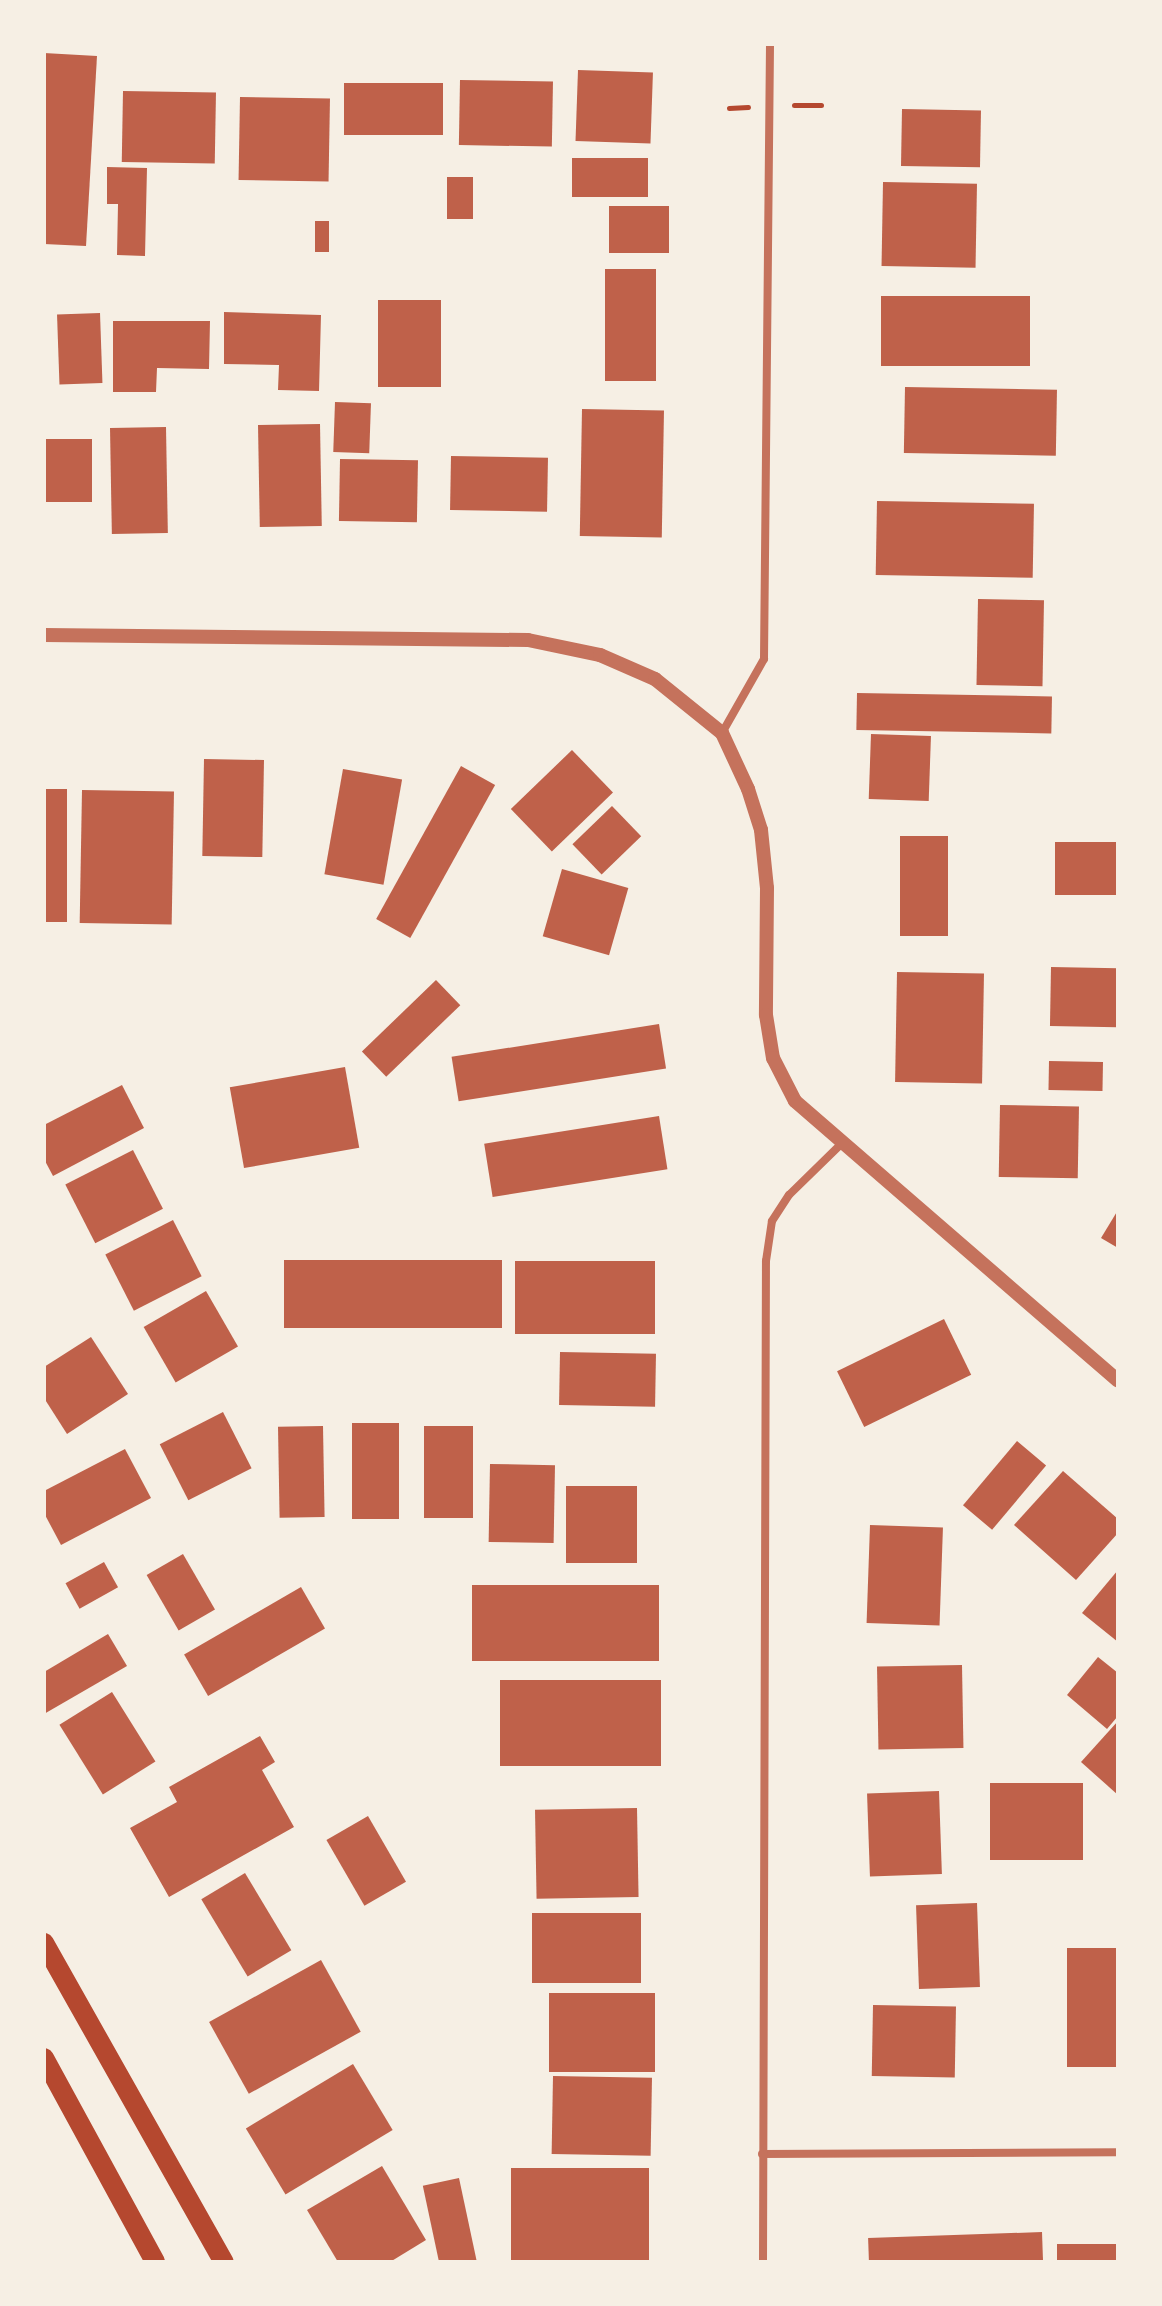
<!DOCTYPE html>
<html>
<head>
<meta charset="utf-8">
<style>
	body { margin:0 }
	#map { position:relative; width:1162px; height:2306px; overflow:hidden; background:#f6efe4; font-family:"IBM Plex Serif",serif }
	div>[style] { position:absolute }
	.building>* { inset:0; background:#bf614a; transform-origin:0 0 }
	.path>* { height:5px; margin:-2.5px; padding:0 2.5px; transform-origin:2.5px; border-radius:2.5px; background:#b5482f }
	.minor>* { height:8px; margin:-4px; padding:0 4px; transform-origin:4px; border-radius:4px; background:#c5725c }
	.tertiary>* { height:14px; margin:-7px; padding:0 7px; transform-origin:7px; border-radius:7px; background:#c5725c }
	.primary>* { height:20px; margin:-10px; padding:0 10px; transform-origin:10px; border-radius:10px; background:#b5482f }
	span { translate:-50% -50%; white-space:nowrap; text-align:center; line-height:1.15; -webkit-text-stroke:6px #f6efe4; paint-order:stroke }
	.frame { position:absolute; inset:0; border:46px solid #f6efe4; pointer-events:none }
</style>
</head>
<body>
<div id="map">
	<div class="building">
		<i style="clip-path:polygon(44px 53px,97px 56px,86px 246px,44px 244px)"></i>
		<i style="left:578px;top:70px;width:75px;height:71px;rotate:2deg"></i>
		<i style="left:460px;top:80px;width:93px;height:65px;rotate:1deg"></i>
		<i style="left:344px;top:83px;width:99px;height:52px"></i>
		<i style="left:123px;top:91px;width:93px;height:71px;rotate:1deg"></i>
		<i style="left:240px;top:97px;width:90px;height:83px;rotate:1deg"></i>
		<i style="left:902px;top:109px;width:79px;height:57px;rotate:1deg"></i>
		<i style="left:572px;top:158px;width:76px;height:39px"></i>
		<i style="clip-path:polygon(107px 167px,147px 168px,145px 256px,117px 255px,118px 204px,107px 204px)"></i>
		<i style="left:447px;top:177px;width:26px;height:42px"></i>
		<i style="left:883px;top:182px;width:94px;height:84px;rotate:1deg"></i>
		<i style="left:609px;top:206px;width:60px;height:47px"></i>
		<i style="left:315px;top:221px;width:14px;height:31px"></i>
		<i style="left:605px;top:269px;width:51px;height:112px"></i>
		<i style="left:881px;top:296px;width:149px;height:70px"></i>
		<i style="left:378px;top:300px;width:63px;height:87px"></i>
		<i style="clip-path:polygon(224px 312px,321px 315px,319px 391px,278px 390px,279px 365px,224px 364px)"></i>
		<i style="left:100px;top:313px;width:70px;height:43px;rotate:88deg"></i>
		<i style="clip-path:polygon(113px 321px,210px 321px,209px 369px,157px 368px,156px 392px,113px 392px)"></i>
		<i style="left:905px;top:387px;width:152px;height:66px;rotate:1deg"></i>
		<i style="left:335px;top:402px;width:36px;height:50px;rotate:2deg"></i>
		<i style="left:582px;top:409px;width:82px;height:127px;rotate:1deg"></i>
		<i style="left:320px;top:424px;width:102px;height:62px;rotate:89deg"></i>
		<i style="left:166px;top:427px;width:106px;height:56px;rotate:89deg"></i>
		<i style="left:44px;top:439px;width:48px;height:63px"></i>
		<i style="left:451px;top:456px;width:97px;height:54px;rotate:1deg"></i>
		<i style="left:340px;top:459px;width:78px;height:62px;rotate:1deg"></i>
		<i style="left:877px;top:501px;width:157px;height:74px;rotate:1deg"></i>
		<i style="left:978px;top:599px;width:66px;height:86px;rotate:1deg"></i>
		<i style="left:857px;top:693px;width:195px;height:37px;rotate:1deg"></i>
		<i style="left:871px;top:734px;width:60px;height:65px;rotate:2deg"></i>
		<i style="left:572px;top:750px;width:59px;height:85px;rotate:46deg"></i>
		<i style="left:204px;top:759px;width:60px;height:97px;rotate:1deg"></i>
		<i style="left:461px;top:766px;width:39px;height:175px;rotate:29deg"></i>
		<i style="left:343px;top:769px;width:60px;height:107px;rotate:10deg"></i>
		<i style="left:44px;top:789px;width:23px;height:133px"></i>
		<i style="left:82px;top:790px;width:92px;height:133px;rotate:1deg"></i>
		<i style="left:612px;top:806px;width:42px;height:55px;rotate:46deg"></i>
		<i style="left:900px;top:836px;width:48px;height:100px"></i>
		<i style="left:1055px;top:842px;width:63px;height:53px"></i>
		<i style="left:562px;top:869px;width:69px;height:70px;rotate:16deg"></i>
		<i style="left:1051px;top:967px;width:67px;height:59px;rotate:1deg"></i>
		<i style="left:897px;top:972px;width:87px;height:110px;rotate:1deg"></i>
		<i style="left:436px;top:980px;width:35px;height:103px;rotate:46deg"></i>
		<i style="left:659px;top:1024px;width:45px;height:210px;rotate:81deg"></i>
		<i style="left:1049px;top:1061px;width:54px;height:29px;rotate:1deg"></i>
		<i style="left:345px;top:1067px;width:82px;height:117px;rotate:80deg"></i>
		<i style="clip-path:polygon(122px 1085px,144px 1128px,53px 1176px,44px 1159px,44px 1125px)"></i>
		<i style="left:1000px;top:1105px;width:79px;height:72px;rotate:1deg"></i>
		<i style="left:659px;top:1116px;width:54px;height:177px;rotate:81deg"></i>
		<i style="left:133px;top:1150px;width:66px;height:76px;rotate:63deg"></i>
		<i style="clip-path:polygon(1118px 1210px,1118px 1248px,1101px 1238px)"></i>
		<i style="left:173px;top:1220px;width:63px;height:76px;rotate:63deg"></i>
		<i style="left:284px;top:1260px;width:218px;height:68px"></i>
		<i style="left:515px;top:1261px;width:140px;height:73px"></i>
		<i style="left:206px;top:1291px;width:64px;height:72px;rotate:60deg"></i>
		<i style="left:944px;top:1319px;width:62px;height:119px;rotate:64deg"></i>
		<i style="clip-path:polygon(91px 1337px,128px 1394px,67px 1434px,44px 1398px,44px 1367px)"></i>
		<i style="left:560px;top:1352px;width:96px;height:53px;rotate:1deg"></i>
		<i style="left:223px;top:1412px;width:63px;height:71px;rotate:63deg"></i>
		<i style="left:352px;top:1423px;width:47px;height:96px"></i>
		<i style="left:323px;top:1426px;width:91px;height:45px;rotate:89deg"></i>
		<i style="left:424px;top:1426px;width:49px;height:92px"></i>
		<i style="left:1017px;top:1441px;width:38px;height:84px;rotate:40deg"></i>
		<i style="clip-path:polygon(125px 1449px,151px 1498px,61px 1545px,44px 1513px,44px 1491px)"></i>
		<i style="left:490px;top:1464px;width:65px;height:78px;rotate:1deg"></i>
		<i style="clip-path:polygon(1063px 1471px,1118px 1519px,1118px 1533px,1076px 1580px,1014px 1525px)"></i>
		<i style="left:566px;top:1486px;width:71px;height:77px"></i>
		<i style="left:870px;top:1525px;width:73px;height:98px;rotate:2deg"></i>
		<i style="left:183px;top:1554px;width:64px;height:42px;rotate:60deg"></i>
		<i style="left:104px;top:1562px;width:29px;height:44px;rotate:61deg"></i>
		<i style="clip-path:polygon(1118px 1570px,1118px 1642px,1082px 1613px)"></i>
		<i style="left:472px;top:1585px;width:187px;height:76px"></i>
		<i style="left:301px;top:1587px;width:48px;height:135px;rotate:60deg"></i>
		<i style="clip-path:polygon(108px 1634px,127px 1666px,44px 1714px,44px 1672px)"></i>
		<i style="clip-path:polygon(1098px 1657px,1118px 1673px,1118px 1716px,1107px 1729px,1067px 1695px)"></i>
		<i style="left:962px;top:1665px;width:83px;height:85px;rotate:89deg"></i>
		<i style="left:661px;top:1680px;width:86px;height:161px;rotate:90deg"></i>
		<i style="left:112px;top:1692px;width:82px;height:62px;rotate:58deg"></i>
		<i style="clip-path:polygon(1118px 1721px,1118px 1795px,1081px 1762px)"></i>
		<i style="clip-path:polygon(260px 1736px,275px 1762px,262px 1770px,294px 1827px,169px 1897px,130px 1828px,177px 1802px,169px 1787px)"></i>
		<i style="left:990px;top:1783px;width:93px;height:77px"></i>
		<i style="left:939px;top:1791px;width:83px;height:72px;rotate:88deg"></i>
		<i style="left:637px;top:1808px;width:89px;height:102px;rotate:89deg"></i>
		<i style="left:368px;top:1816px;width:76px;height:48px;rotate:60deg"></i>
		<i style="left:245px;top:1873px;width:90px;height:51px;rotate:59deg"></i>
		<i style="left:977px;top:1903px;width:84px;height:61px;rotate:88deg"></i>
		<i style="left:641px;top:1913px;width:70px;height:109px;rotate:90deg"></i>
		<i style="left:1067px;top:1948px;width:51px;height:119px"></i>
		<i style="left:321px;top:1960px;width:82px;height:128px;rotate:61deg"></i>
		<i style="left:655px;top:1993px;width:79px;height:106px;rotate:90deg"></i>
		<i style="left:873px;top:2005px;width:83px;height:71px;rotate:1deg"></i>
		<i style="left:353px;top:2064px;width:77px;height:125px;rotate:59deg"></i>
		<i style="left:553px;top:2076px;width:99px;height:78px;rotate:1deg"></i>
		<i style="clip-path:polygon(382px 2166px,426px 2240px,390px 2262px,338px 2262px,307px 2210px)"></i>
		<i style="left:511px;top:2168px;width:138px;height:94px"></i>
		<i style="left:459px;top:2178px;width:86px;height:37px;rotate:78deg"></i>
		<i style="left:1042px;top:2232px;width:30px;height:174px;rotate:88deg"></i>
		<i style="left:1057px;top:2244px;width:61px;height:18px"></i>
	</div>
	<div class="path">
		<i style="left:794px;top:105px;width:27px"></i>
		<i style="left:729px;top:108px;width:19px;rotate:-3deg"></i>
	</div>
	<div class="minor">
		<i style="left:722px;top:733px;width:85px;rotate:-60.4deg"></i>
		<i style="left:764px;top:659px;width:615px;rotate:-89.44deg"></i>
		<i style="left:762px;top:2154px;width:356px;rotate:-0.3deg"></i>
		<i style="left:763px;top:2262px;width:1001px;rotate:-89.83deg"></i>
		<i style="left:766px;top:1261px;width:40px;rotate:-81.5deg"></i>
		<i style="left:772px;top:1221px;width:31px;rotate:-57deg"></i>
		<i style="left:789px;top:1195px;width:71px;rotate:-44.4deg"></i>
	</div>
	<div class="tertiary">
		<i style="left:44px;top:635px;width:484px;rotate:0.6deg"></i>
		<i style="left:528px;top:640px;width:74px;rotate:11.8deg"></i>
		<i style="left:600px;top:655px;width:60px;rotate:23.6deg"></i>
		<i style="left:655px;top:679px;width:86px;rotate:38.9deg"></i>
		<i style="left:722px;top:733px;width:62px;rotate:65.1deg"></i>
		<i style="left:748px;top:789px;width:43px;rotate:72.4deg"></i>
		<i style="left:761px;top:830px;width:58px;rotate:84.1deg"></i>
		<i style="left:767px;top:888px;width:127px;rotate:90.5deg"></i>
		<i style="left:766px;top:1015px;width:44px;rotate:80.8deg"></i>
		<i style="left:773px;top:1058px;width:48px;rotate:62.9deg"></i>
		<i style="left:795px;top:1101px;width:427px;rotate:40.9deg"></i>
	</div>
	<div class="primary">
		<i style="left:44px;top:1943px;width:366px;rotate:60.6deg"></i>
		<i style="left:44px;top:2058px;width:232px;rotate:61.4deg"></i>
	</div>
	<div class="frame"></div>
</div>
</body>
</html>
